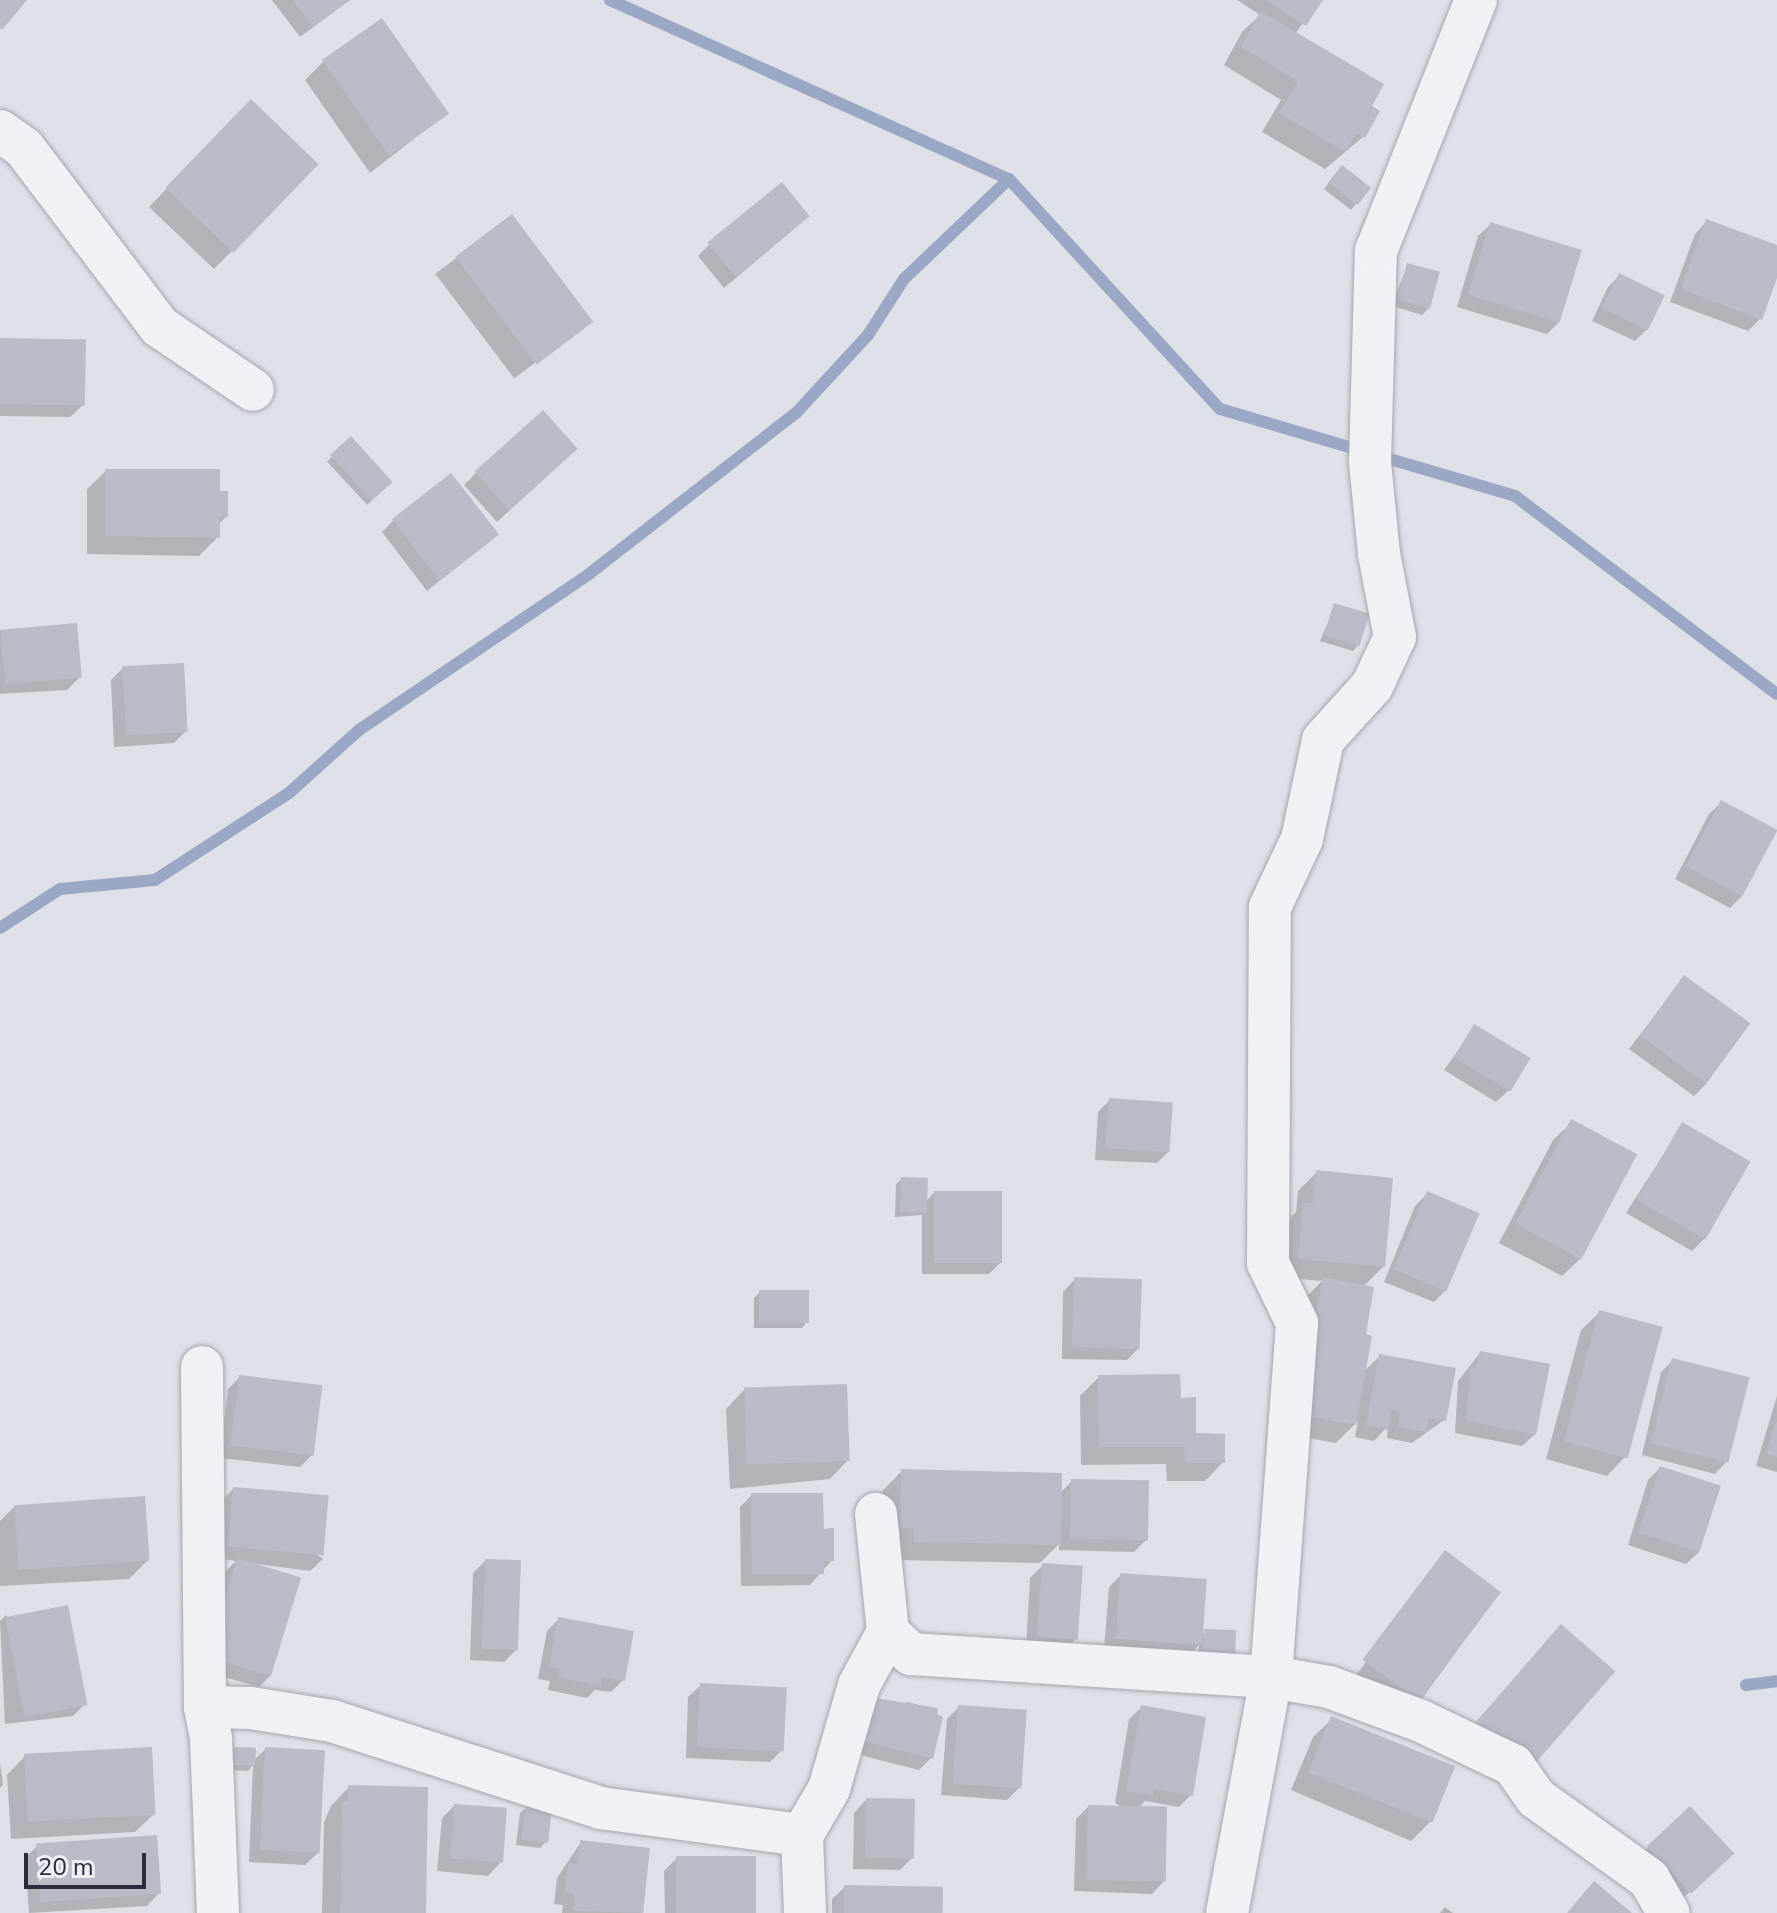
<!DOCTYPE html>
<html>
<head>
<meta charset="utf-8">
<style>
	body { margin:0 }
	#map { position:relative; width:1777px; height:1913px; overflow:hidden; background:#dee0e7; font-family:"Nunito Sans",sans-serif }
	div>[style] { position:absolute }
	.shadow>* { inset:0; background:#0003; transform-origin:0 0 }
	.stream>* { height:12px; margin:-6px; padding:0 6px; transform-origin:6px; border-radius:6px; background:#9ba8c5 }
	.building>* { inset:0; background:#b9bbc6; transform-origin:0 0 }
	.roads { filter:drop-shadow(0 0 2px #a4a6b0) drop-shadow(0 0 2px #a4a6b0) }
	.street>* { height:42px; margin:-21px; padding:0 21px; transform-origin:21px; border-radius:21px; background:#f0f1f5 }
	span { translate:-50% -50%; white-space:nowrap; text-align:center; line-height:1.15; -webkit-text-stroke:7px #edeff4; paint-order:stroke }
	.scale { position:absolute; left:24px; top:1853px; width:122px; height:36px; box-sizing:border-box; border:4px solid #282c3c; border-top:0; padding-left:10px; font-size:24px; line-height:28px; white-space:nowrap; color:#282c3c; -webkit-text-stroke:6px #edeff4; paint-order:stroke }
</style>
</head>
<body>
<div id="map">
	<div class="shadow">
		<i style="clip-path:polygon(272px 0,350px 0,300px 37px)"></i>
		<i style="clip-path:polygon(1237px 0,1320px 0,1295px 34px,1378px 112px,1363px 137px,1325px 169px,1262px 132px,1281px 100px,1224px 65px,1242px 32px,1260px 15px)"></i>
		<i style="clip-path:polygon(324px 61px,446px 114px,370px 173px,305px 80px)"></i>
		<i style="clip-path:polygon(233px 120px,232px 251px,214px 269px,149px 207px)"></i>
		<i style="clip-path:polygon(1336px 173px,1356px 204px,1351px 210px,1324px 189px)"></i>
		<i style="left:512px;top:216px;width:131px;height:96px;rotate:53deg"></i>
		<i style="clip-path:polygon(1707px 221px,1777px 247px,1777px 272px,1760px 319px,1748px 331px,1670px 302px,1695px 234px)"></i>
		<i style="clip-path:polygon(1491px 224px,1559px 322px,1547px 334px,1457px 307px,1478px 236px)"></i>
		<i style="clip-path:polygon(795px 228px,724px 288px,698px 256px,710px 244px)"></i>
		<i style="clip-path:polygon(1407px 266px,1428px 309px,1422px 315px,1392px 306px)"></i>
		<i style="clip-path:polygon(1620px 275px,1647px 329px,1635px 341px,1592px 321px,1608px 287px)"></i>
		<i style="clip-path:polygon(0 340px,83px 405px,70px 417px,0 416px)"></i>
		<i style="left:351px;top:439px;width:59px;height:33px;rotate:47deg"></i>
		<i style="clip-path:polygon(563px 461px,497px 522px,464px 485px,476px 473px)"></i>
		<i style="clip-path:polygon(106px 471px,218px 493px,226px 517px,218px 525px,218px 537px,199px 556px,87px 554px,87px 489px)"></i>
		<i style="clip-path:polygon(394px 520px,497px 534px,427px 591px,382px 532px)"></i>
		<i style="clip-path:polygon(1335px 606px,1358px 645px,1353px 651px,1320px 641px)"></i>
		<i style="clip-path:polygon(0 630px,80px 677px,67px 690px,0 694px)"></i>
		<i style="clip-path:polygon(123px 668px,186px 731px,174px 743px,114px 747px,111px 680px)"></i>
		<i style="clip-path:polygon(1722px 802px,1742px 896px,1730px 908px,1675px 879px,1709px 814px)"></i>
		<i style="clip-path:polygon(1684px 978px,1706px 1084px,1694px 1096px,1629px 1049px)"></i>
		<i style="clip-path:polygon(1475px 1027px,1509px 1090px,1496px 1102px,1444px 1070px)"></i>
		<i style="clip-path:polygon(1110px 1100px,1169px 1151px,1157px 1163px,1095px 1160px,1098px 1112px)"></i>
		<i style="clip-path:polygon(1572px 1122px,1581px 1258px,1562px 1276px,1499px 1243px,1553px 1140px)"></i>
		<i style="clip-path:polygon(1683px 1124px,1704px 1239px,1692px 1251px,1626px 1213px)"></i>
		<i style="clip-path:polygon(1317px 1172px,1384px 1266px,1363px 1287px,1363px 1372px,1380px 1356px,1444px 1420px,1412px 1443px,1387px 1438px,1388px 1426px,1374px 1441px,1355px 1437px,1358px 1421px,1336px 1443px,1280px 1433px,1305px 1298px,1322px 1281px,1280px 1277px,1285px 1223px,1296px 1212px,1298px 1191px)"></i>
		<i style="clip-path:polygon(902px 1179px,925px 1202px,934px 1193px,1001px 1262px,989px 1274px,922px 1274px,922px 1215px,895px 1217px,896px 1184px)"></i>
		<i style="clip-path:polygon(1428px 1193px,1446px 1290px,1434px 1302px,1384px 1282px,1415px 1206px)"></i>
		<i style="clip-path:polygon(1075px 1279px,1139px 1348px,1127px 1360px,1062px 1359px,1063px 1292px)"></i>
		<i style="clip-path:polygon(760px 1292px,807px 1322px,802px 1328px,754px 1328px,754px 1298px)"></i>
		<i style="clip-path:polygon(1600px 1312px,1625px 1457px,1607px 1476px,1546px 1459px,1581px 1330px)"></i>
		<i style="clip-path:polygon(1480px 1353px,1535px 1434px,1522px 1446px,1455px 1433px,1458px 1381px)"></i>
		<i style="clip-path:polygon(1673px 1360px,1727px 1461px,1715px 1474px,1642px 1455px,1661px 1372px)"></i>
		<i style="clip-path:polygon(240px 1377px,312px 1455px,300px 1467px,220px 1458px,228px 1389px)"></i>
		<i style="clip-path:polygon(1099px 1377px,1179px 1400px,1194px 1435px,1223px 1462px,1205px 1481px,1167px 1481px,1166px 1464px,1081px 1465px,1080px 1396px)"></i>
		<i style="clip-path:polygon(744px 1390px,848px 1460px,830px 1479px,730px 1489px,726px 1409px)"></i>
		<i style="clip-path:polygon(1777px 1396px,1777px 1472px,1756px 1466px)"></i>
		<i style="clip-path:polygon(1660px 1468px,1699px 1552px,1686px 1564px,1628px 1545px,1648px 1480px)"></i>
		<i style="clip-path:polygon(902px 1471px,1060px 1493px,1072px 1481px,1147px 1539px,1134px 1552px,1059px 1550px,1059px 1544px,1040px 1563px,896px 1560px,882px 1546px,883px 1490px)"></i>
		<i style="clip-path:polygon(233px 1489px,323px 1559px,310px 1571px,257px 1564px,271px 1675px,259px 1687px,197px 1669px,225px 1572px,236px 1561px,217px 1558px,221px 1502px)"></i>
		<i style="clip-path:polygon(752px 1495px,822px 1531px,832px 1560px,810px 1585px,741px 1586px,740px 1507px)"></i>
		<i style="clip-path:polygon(15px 1506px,148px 1560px,129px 1579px,0 1586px,0 1521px)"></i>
		<i style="left:1445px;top:1553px;width:67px;height:160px;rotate:36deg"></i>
		<i style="clip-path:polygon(485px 1561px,516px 1650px,504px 1662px,470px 1660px,473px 1573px)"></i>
		<i style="clip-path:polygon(1043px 1565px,1076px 1639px,1064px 1651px,1026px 1648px,1030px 1578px)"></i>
		<i style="clip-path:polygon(1121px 1575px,1201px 1636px,1205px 1631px,1233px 1657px,1199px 1662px,1199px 1645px,1188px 1656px,1104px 1650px,1109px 1587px)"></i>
		<i style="clip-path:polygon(6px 1615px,85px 1704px,73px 1716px,5px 1724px,0 1621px)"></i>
		<i style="clip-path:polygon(559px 1619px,623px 1680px,611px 1692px,595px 1690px,587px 1698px,548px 1690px,550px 1681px,538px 1679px,547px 1631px)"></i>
		<i style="clip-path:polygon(1561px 1627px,1511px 1792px,1458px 1748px)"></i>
		<i style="clip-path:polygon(701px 1685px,782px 1750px,770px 1762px,686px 1758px,688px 1697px)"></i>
		<i style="clip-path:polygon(907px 1702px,935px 1709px,931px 1758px,919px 1770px,848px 1752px)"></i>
		<i style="clip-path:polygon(959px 1707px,1019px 1788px,1007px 1800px,941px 1795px,947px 1719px)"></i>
		<i style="clip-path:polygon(1142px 1707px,1191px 1795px,1179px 1807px,1145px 1801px,1138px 1808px,1164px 1881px,1152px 1894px,1074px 1891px,1076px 1819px,1088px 1807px,1125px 1808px,1115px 1803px,1129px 1719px)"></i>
		<i style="clip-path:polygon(1332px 1719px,1430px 1822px,1411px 1841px,1291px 1790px,1313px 1737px)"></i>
		<i style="clip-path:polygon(233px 1749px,253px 1761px,266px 1749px,318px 1853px,305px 1865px,249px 1862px,253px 1765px,248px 1771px,227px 1770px)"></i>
		<i style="clip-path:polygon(25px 1756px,154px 1814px,135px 1832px,11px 1839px,7px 1775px)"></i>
		<i style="clip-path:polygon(0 1763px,3px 1785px,0 1788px)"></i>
		<i style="clip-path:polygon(349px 1787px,424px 1913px,322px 1913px,324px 1822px,331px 1806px)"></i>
		<i style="clip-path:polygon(866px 1800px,912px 1858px,900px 1870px,853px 1869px,854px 1813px)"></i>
		<i style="clip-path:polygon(454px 1806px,500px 1863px,488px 1876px,437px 1871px,442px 1818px)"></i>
		<i style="clip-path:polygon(526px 1808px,546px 1842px,540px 1848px,516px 1845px,520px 1813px)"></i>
		<i style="clip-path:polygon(1690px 1808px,1719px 1866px,1675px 1905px,1635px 1860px)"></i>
		<i style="clip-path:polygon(581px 1842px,648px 1849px,641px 1913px,562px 1913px,563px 1905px,554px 1904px,557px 1878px)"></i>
		<i style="clip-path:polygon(37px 1846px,159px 1893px,147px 1906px,29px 1913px,25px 1858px)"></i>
		<i style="clip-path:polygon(676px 1859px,754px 1913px,665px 1913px,664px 1871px)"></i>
		<i style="clip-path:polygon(845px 1887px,941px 1913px,832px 1913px,832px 1899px)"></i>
		<i style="clip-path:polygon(1445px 1907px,1453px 1913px,1440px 1913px)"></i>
	</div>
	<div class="stream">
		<i style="left:610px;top:0;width:437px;rotate:24.2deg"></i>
		<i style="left:1009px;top:179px;width:312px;rotate:47.5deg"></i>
		<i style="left:1220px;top:409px;width:308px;rotate:16.4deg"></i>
		<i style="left:1515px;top:496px;width:328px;rotate:37.1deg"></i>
		<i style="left:0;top:928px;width:72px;rotate:-33deg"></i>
		<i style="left:60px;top:889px;width:95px;rotate:-5.4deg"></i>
		<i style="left:155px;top:880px;width:160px;rotate:-33deg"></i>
		<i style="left:289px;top:793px;width:94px;rotate:-42deg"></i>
		<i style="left:359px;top:730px;width:278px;rotate:-34.1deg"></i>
		<i style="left:589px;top:574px;width:262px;rotate:-37.9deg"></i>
		<i style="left:796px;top:413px;width:106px;rotate:-47.3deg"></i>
		<i style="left:868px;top:335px;width:67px;rotate:-57.3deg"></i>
		<i style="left:904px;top:279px;width:145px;rotate:-43.6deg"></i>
		<i style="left:1746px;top:1685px;width:31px;rotate:-7deg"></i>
	</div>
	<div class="building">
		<i style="clip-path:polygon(0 0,27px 0,2px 30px,0 28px)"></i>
		<i style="clip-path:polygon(293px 0,349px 0,313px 27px)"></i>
		<i style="clip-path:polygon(1267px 0,1323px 0,1306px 26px)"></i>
		<i style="clip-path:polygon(1260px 11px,1384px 84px,1372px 106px,1380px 111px,1365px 138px,1356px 133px,1345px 152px,1279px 113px,1298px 81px,1241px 47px)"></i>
		<i style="left:382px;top:18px;width:117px;height:73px;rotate:55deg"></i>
		<i style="left:251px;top:99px;width:94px;height:123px;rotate:44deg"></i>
		<i style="left:1342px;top:165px;width:37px;height:22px;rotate:38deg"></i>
		<i style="left:782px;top:182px;width:44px;height:96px;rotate:51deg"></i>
		<i style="left:512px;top:214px;width:135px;height:71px;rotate:53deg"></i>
		<i style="clip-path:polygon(1706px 219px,1777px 245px,1777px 278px,1762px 320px,1681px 289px)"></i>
		<i style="left:1490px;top:222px;width:96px;height:76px;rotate:17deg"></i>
		<i style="left:1407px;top:263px;width:34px;height:38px;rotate:15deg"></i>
		<i style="left:1619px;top:273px;width:51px;height:39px;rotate:26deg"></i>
		<i style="left:0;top:338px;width:86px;height:66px;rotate:1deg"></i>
		<i style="left:543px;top:410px;width:52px;height:92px;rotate:48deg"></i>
		<i style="left:351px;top:436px;width:62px;height:28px;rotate:48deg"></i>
		<i style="clip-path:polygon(105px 469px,220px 469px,220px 491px,228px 491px,228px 517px,220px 517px,220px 538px,105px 536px)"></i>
		<i style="left:451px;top:473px;width:78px;height:75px;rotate:52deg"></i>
		<i style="left:1334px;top:603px;width:37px;height:34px;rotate:17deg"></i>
		<i style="left:77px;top:623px;width:55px;height:77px;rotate:85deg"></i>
		<i style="left:184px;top:663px;width:69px;height:62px;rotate:87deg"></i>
		<i style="left:1721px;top:800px;width:64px;height:75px;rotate:28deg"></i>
		<i style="left:1684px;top:975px;width:82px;height:75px;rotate:36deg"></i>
		<i style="left:1474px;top:1024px;width:66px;height:39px;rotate:31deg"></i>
		<i style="left:1109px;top:1098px;width:64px;height:50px;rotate:4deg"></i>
		<i style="left:1571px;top:1119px;width:75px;height:119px;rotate:28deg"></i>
		<i style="left:1682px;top:1122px;width:79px;height:90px;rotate:30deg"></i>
		<i style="clip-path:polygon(1316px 1170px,1393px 1178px,1385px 1267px,1298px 1259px,1303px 1202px,1313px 1203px)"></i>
		<i style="left:901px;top:1177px;width:27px;height:35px;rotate:2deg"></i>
		<i style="left:934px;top:1191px;width:68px;height:72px"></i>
		<i style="left:1427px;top:1191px;width:57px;height:85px;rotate:23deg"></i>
		<i style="left:1074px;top:1277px;width:68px;height:70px;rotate:2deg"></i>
		<i style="clip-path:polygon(1323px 1277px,1374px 1287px,1366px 1334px,1372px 1336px,1356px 1425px,1298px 1415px)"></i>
		<i style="left:759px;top:1290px;width:50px;height:33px"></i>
		<i style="left:1599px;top:1310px;width:66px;height:136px;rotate:15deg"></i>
		<i style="clip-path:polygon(1480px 1351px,1550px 1364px,1536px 1435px,1466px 1421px,1470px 1367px,1476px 1368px)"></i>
		<i style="clip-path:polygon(1379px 1354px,1456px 1368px,1446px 1421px,1429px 1418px,1426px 1432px,1398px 1427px,1400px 1412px,1391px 1410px,1388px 1430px,1366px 1425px)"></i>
		<i style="left:1672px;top:1358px;width:80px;height:88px;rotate:14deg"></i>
		<i style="clip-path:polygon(1180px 1374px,1181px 1398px,1196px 1397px,1196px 1433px,1225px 1434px,1225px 1463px,1185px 1463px,1184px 1447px,1099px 1447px,1098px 1375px)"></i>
		<i style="left:239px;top:1375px;width:84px;height:71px;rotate:7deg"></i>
		<i style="left:847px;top:1384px;width:77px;height:103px;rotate:88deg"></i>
		<i style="clip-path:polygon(1776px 1422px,1777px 1422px,1777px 1457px,1766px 1454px)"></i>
		<i style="left:1660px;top:1466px;width:64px;height:70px;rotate:18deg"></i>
		<i style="clip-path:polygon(901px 1469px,1062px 1473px,1061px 1545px,914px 1542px,914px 1529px,900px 1528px)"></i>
		<i style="left:1071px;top:1479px;width:78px;height:60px;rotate:1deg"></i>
		<i style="left:233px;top:1487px;width:96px;height:60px;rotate:5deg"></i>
		<i style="clip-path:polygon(751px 1493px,823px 1493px,824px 1529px,834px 1528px,834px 1561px,824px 1561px,824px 1574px,752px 1574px)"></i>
		<i style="left:145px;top:1496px;width:65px;height:131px;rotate:86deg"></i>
		<i style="left:1445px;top:1550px;width:70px;height:137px;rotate:37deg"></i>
		<i style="left:237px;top:1558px;width:67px;height:103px;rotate:17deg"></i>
		<i style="left:485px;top:1559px;width:36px;height:90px;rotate:2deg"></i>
		<i style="left:1042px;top:1563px;width:41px;height:74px;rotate:4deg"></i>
		<i style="left:1120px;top:1573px;width:87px;height:66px;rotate:4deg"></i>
		<i style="left:68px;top:1605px;width:102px;height:64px;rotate:79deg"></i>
		<i style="clip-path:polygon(558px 1617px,634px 1631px,625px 1681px,602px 1677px,601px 1686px,559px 1678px,561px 1669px,549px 1667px)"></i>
		<i style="left:1561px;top:1624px;width:72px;height:135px;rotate:41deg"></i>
		<i style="left:1204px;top:1629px;width:32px;height:28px;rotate:2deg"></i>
		<i style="left:700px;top:1683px;width:87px;height:64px;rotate:3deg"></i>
		<i style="clip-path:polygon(869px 1697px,938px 1708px,937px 1714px,943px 1717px,933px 1759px,859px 1740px)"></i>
		<i style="left:958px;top:1705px;width:69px;height:79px;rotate:4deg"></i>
		<i style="clip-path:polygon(1141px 1705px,1206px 1717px,1193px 1796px,1154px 1789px,1153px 1796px,1126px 1791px)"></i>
		<i style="left:1331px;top:1716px;width:134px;height:61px;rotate:22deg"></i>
		<i style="left:152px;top:1747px;width:68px;height:128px;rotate:87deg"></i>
		<i style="left:233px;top:1747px;width:23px;height:18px;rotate:2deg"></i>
		<i style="left:265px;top:1747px;width:60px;height:103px;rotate:3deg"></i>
		<i style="clip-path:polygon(348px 1785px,428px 1787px,426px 1913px,340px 1913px,342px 1802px,348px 1801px)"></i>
		<i style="left:866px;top:1798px;width:49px;height:60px;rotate:1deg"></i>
		<i style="left:454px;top:1804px;width:53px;height:55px;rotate:4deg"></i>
		<i style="left:1088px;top:1805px;width:79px;height:75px;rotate:1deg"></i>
		<i style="left:525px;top:1806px;width:27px;height:34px;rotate:6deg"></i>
		<i style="left:1690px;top:1806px;width:65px;height:59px;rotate:47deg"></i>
		<i style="left:157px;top:1835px;width:59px;height:121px;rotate:86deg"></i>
		<i style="clip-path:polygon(580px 1840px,650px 1848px,643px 1913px,573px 1911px,574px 1894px,565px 1892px,568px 1863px,578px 1865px)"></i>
		<i style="left:756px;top:1856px;width:57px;height:80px;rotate:90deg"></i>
		<i style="clip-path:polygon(1594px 1881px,1632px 1913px,1567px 1913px)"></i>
		<i style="left:844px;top:1885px;width:99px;height:28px;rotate:1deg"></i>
	</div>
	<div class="roads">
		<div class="street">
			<i style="left:0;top:131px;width:29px;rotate:35deg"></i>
			<i style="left:24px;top:148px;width:225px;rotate:52.8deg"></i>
			<i style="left:160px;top:327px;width:112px;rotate:34.1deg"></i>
			<i style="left:202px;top:1367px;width:340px;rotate:89.5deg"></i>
			<i style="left:205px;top:1707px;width:33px;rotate:79deg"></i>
			<i style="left:211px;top:1739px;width:174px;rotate:87.7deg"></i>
			<i style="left:876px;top:1514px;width:119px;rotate:84.2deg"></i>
			<i style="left:888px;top:1632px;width:32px;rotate:44deg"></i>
			<i style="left:911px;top:1654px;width:361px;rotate:3.7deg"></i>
			<i style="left:1271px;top:1677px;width:59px;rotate:9.8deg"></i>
			<i style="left:1329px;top:1687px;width:98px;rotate:20.3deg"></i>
			<i style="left:1421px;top:1721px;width:102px;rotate:25.6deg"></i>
			<i style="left:1513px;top:1765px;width:40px;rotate:55.1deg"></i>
			<i style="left:1536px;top:1798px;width:139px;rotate:35.6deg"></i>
			<i style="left:1649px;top:1879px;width:39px;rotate:60deg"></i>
			<i style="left:205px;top:1707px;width:46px;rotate:1.2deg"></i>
			<i style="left:251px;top:1708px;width:82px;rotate:9.1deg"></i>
			<i style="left:332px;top:1721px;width:283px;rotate:17.9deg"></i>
			<i style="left:601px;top:1808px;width:203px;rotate:7.7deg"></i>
			<i style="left:805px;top:1913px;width:78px;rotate:-92.2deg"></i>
			<i style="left:802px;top:1835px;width:53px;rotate:-59.6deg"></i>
			<i style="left:829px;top:1789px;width:108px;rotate:-73.9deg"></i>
			<i style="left:859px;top:1685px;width:60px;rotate:-61.3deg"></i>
			<i style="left:1227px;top:1913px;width:240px;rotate:-79.4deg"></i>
			<i style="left:1271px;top:1677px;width:355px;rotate:-85.8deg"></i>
			<i style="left:1297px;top:1323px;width:67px;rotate:-115.8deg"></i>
			<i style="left:1268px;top:1263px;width:356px;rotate:-89.7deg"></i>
			<i style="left:1270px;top:907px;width:75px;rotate:-64.8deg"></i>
			<i style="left:1302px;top:839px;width:101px;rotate:-78deg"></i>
			<i style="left:1323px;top:740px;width:73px;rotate:-47.8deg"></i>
			<i style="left:1372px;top:686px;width:54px;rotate:-64.9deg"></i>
			<i style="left:1395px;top:637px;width:85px;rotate:-100.9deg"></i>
			<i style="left:1379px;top:554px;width:92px;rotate:-95.6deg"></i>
			<i style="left:1370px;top:462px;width:211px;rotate:-88.4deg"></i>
			<i style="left:1376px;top:251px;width:270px;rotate:-68.3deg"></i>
		</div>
	</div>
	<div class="scale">20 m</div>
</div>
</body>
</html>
